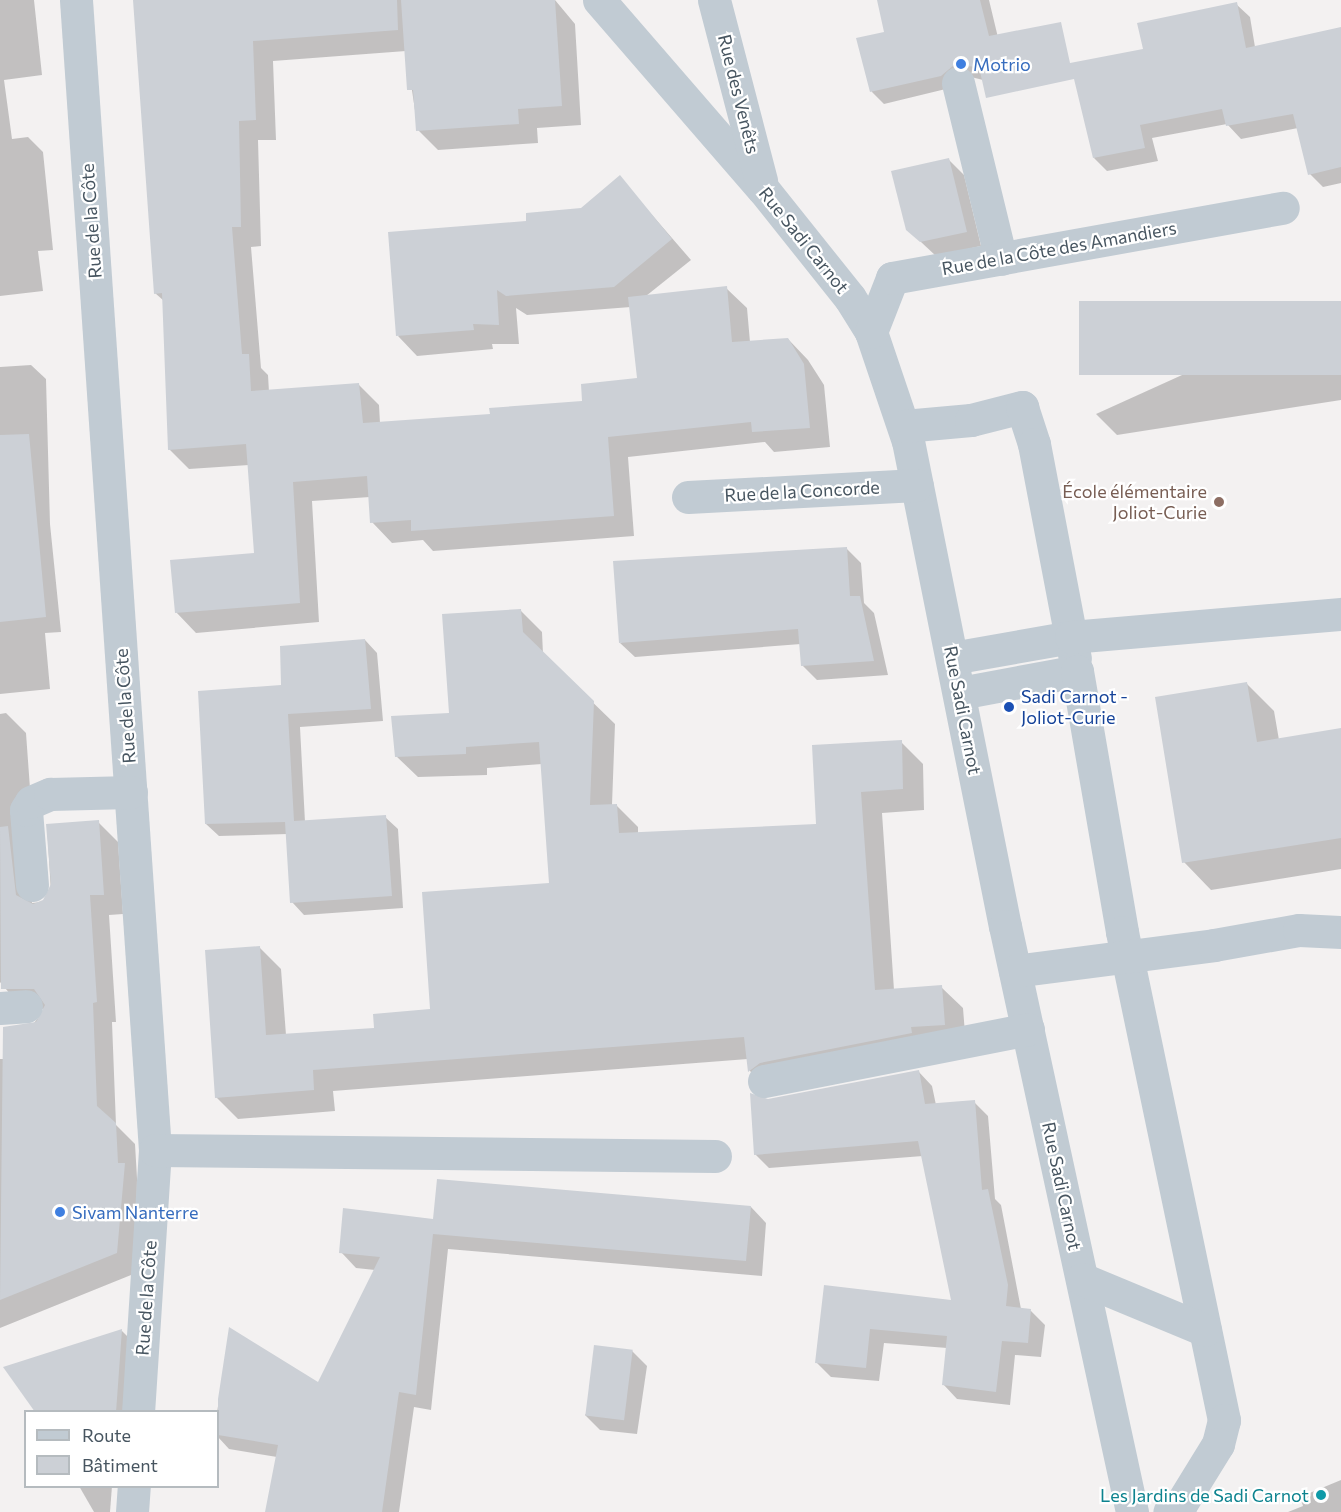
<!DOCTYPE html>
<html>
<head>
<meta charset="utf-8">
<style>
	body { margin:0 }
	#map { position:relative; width:1341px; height:1512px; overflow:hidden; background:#f3f1f1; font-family:Commissioner,sans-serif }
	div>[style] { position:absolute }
	.shadow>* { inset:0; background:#0003 }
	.building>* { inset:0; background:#ccd0d6; transform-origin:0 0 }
	.minor>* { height:33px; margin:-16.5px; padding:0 16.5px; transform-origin:16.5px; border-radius:16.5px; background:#c1cbd3 }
	.dots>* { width:16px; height:16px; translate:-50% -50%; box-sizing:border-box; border:3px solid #fff; border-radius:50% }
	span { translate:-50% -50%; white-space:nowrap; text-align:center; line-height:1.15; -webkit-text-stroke:4.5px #fff; paint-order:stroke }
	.shop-label { font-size:18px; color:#366cbe }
	.left { translate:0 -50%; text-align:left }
	.street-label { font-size:18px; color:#475560 }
	.education-label { font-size:18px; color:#785e54 }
	.right { translate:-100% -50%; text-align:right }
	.transit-label { font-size:18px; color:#164399 }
	.culture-label { font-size:18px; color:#0d838f }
	.legend { position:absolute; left:24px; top:1410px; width:195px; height:78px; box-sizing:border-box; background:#fff; border:2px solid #b5bbbf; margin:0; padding:8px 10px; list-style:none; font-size:18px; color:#475560 }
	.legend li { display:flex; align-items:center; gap:12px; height:30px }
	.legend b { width:30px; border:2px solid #b5bbbf }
</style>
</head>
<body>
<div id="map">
	<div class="shadow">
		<i style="clip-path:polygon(0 0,34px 0,42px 75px,4px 80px,12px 139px,28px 137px,43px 152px,53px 250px,38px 251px,43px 291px,0 296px)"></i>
		<i style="clip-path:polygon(135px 0,555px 0,575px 24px,581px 125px,537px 128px,538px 143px,438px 150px,418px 130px,406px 51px,273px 61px,276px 140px,258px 140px,261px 246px,251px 247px,261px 368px,268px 375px,269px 392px,359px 385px,379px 405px,380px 423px,492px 415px,584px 402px,639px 380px,631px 307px,527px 315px,516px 308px,519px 344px,492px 344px,493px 349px,417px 356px,398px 336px,528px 222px,582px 209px,620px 178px,691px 260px,646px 296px,726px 288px,747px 308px,750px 342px,788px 339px,808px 360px,824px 385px,830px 447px,774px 452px,765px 442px,628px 457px,634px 536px,433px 551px,423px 540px,392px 543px,372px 522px,370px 497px,312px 501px,319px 622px,196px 633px,176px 612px,256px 554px,249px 465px,189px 469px,169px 449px,164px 301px,155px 293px)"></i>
		<i style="clip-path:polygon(878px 0,989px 0,1007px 75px,983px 80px,967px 76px,954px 87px,884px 104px,872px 92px,858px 39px,886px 33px)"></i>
		<i style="clip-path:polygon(1236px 4px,1250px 17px,1255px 47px,1341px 28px,1341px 183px,1323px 187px,1310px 174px,1298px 128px,1241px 139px,1227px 124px,1152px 138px,1158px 161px,1107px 171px,1094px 158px,1145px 51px)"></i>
		<i style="clip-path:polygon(949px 160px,964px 175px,981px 246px,936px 256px,907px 229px)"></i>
		<i style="clip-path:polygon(1341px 303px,1341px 400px,1117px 435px,1096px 414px)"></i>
		<i style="clip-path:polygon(31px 365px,46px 379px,50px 524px,61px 632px,45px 633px,50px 689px,0 694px,0 367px)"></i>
		<i style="clip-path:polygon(846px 548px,861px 563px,864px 603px,874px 613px,888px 675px,817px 680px,802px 665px,801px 644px,635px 657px,620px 643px)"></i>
		<i style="clip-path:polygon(520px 610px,542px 632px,543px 654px,615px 724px,612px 805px,616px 805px,638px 827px,638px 834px,818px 826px,901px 742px,923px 764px,924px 810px,882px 813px,894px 990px,941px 987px,963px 1008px,966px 1046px,771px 1092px,750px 1071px,748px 1059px,333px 1091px,335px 1111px,238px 1119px,216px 1097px,260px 948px,281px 969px,286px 1035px,376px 1029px,432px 1010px,550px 884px,542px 764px,487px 768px,487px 775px,418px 777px,396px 756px,450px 714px)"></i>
		<i style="clip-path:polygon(365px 640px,377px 653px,383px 721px,300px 727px,305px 822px,385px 817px,398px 829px,403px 908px,304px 915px,292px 902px,288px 834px,219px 836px,206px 824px,282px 686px)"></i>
		<i style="clip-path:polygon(1247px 684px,1274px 711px,1279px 740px,1341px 730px,1341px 869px,1211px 890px,1184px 862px)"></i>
		<i style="clip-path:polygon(6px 713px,26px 733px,32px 816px,27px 832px,32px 903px,43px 902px,51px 893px,47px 825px,98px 822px,118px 842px,123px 914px,109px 915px,116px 1022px,112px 1022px,116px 1125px,135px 1144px,137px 1178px,136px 1273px,0 1328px,0 1059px,6px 1059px,45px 1009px,22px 1008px,0 982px,0 714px)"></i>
		<i style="clip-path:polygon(918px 1071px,932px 1086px,936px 1105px,974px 1102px,988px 1116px,995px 1199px,1001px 1205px,1021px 1309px,1031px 1311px,1045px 1325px,1041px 1357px,1015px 1355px,1010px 1405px,957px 1399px,943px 1384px,947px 1348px,884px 1343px,879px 1381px,831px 1377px,817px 1363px,825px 1286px,953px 1301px,923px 1156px,769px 1168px,755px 1154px,768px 1101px)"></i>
		<i style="clip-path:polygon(751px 1207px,766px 1223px,762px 1276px,448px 1249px,431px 1410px,414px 1407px,399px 1512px,266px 1512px,277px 1457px,229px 1449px,218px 1437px,217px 1412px,231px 1330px,318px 1384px,375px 1270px,356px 1268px,341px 1252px,435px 1221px)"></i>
		<i style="clip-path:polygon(122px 1331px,136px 1345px,131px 1412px,37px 1412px,6px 1368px)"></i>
		<i style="clip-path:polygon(632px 1351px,647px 1366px,637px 1434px,600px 1430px,585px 1415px)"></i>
		<i style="clip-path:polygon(1341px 1480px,1341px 1512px,1288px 1512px,1303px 1506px,1300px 1497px)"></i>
		<i style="clip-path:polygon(79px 1486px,112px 1486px,110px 1512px,94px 1512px)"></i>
	</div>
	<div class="building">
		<i style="clip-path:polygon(133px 0,397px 0,398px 30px,253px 41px,256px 120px,239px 121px,241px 227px,232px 227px,242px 354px,249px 354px,251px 391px,359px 383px,363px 423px,490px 414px,489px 408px,582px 401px,581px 384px,637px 378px,628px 297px,727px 286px,732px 342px,788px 338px,804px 364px,810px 428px,752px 432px,751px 422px,608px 437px,614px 516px,411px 531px,411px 520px,370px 523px,367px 476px,293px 482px,300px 603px,175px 613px,170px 560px,254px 553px,246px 444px,168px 450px,162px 293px,154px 294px)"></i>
		<i style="clip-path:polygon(401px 0,555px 0,562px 106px,518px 109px,519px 124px,416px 131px,413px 90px,407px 90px)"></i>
		<i style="clip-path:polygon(877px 0,980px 0,989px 36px,1061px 22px,1070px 63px,1143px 49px,1137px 23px,1237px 2px,1246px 48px,1341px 27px,1341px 167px,1308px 175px,1293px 114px,1226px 126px,1222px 109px,1140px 125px,1145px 148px,1093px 158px,1074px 79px,986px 98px,979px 67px,954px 65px,941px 76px,870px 92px,856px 38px,884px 32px)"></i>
		<i style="clip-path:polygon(949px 158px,967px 232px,920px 242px,906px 230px,891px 171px)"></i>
		<i style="clip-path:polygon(620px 175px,672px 239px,614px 287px,506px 296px,497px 290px,499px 325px,473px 324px,474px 330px,396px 336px,388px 232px,526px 221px,526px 213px,581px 208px)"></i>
		<i style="left:1341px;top:301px;width:74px;height:262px;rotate:90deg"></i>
		<i style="clip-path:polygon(29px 434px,46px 617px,0 622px,0 435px)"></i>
		<i style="clip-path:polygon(847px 547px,850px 596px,860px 596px,874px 661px,801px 666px,798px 629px,619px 643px,613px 561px)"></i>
		<i style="clip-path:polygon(521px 609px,523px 632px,594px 701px,590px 805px,617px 804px,619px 833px,816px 824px,812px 745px,902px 740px,903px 789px,861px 792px,875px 990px,942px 985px,945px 1025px,911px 1027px,912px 1033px,760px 1063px,748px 1072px,744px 1037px,313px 1070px,314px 1090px,215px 1098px,205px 950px,260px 946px,266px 1035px,374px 1028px,373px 1014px,430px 1009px,422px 892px,549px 883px,539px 742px,466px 747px,466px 754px,395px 757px,391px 716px,449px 713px,442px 614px)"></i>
		<i style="clip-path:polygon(365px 639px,371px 709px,288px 714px,294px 821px,386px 815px,392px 896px,290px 903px,285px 822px,205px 824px,198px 691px,281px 685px,280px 646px)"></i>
		<i style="clip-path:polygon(1247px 682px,1257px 742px,1341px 728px,1341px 838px,1182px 863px,1155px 697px)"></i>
		<i style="clip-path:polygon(99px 820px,104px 895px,90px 895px,97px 1002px,93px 1003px,97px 1106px,116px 1123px,118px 1163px,125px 1163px,117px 1253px,0 1300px,3px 1027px,36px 1022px,45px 1005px,34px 989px,1px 989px,0 827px,8px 826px,16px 895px,33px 904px,43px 900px,51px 884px,46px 824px)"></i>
		<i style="clip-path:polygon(919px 1070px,925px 1104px,975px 1100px,982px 1190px,988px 1189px,1008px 1285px,1006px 1306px,1031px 1309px,1028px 1343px,1002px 1341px,996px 1392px,942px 1385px,947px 1336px,870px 1329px,866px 1368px,815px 1363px,824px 1285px,951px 1300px,918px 1141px,754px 1155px,750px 1093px,768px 1099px)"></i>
		<i style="clip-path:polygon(437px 1179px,751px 1206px,746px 1261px,433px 1234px,416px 1395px,399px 1392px,382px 1512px,265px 1512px,278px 1445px,218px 1435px,218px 1399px,229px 1327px,318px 1382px,380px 1257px,339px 1253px,343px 1208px,433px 1219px)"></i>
		<i style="clip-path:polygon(122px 1329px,116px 1412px,35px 1412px,3px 1367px)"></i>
		<i style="left:594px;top:1345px;width:39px;height:71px;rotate:7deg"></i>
	</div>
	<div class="minor">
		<i style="left:76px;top:0;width:1153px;rotate:86.07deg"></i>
		<i style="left:155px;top:1150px;width:263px;rotate:93.7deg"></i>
		<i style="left:599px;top:0;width:250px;rotate:49.1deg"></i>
		<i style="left:763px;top:189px;width:139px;rotate:51.4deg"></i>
		<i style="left:850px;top:298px;width:40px;rotate:58deg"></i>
		<i style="left:871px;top:332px;width:115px;rotate:71.3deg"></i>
		<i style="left:908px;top:441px;width:495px;rotate:78.7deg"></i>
		<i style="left:1005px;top:926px;width:600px;rotate:77.77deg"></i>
		<i style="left:714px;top:0;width:187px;rotate:75.4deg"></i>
		<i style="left:958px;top:83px;width:181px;rotate:76.3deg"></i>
		<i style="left:871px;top:332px;width:58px;rotate:-68.7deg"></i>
		<i style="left:892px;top:278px;width:397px;rotate:-10.2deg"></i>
		<i style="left:904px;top:426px;width:67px;rotate:-5.1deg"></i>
		<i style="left:971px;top:420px;width:53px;rotate:-14.3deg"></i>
		<i style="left:1022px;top:407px;width:39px;rotate:72deg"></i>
		<i style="left:1034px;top:444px;width:218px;rotate:79.2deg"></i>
		<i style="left:688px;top:497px;width:229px;rotate:-3deg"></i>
		<i style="left:952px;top:658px;width:121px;rotate:-10deg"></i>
		<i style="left:1071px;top:637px;width:271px;rotate:-4.9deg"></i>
		<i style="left:960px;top:693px;width:119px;rotate:-10.6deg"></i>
		<i style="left:1077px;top:671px;width:265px;rotate:80.2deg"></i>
		<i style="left:1122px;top:932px;width:499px;rotate:78.2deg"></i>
		<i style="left:1224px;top:1420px;width:25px;rotate:104deg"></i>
		<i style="left:1218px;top:1444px;width:70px;rotate:121.7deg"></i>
		<i style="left:1181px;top:1504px;width:14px;rotate:146deg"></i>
		<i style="left:32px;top:885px;width:75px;rotate:-94.6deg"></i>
		<i style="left:26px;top:810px;width:9px;rotate:-58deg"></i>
		<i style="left:31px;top:802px;width:21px;rotate:-23deg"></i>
		<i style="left:50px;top:794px;width:81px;rotate:-1.4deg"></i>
		<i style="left:1015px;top:971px;width:201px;rotate:-7.4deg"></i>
		<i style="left:1214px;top:945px;width:86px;rotate:-10deg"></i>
		<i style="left:1299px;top:930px;width:42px;rotate:2.7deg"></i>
		<i style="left:0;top:1008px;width:26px;rotate:-4deg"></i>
		<i style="left:764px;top:1081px;width:269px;rotate:-11.1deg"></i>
		<i style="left:155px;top:1150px;width:560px;rotate:0.61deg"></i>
		<i style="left:1082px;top:1279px;width:133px;rotate:22.5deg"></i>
		<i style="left:132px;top:1512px;width:26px;rotate:-86deg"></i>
	</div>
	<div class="dots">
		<i style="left:961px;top:64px;background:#3f7fe0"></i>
		<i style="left:1219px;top:502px;background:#8d6e63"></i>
		<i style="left:1009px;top:707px;background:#1a4fb4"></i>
		<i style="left:60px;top:1212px;background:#3f7fe0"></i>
		<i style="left:1321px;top:1495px;background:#0f9aa8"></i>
	</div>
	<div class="shop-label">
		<span class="left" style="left:973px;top:64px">Motrio</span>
		<span class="left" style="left:72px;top:1212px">Sivam Nanterre</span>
	</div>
	<div class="street-label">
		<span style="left:739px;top:94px;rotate:76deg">Rue des Venêts</span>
		<span style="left:91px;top:221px;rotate:-94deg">Rue de la Côte</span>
		<span style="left:804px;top:240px;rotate:51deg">Rue Sadi Carnot</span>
		<span style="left:1059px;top:248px;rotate:-10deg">Rue de la Côte des Amandiers</span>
		<span style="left:802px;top:491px;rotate:-3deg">Rue de la Concorde</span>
		<span style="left:125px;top:706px;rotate:-94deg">Rue de la Côte</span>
		<span style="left:963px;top:710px;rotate:79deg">Rue Sadi Carnot</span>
		<span style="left:1062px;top:1186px;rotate:78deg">Rue Sadi Carnot</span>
		<span style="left:146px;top:1298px;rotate:-86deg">Rue de la Côte</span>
	</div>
	<div class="education-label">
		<span class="right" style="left:1207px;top:502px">École élémentaire<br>Joliot-Curie</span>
	</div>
	<div class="transit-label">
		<span class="left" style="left:1021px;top:707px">Sadi Carnot -<br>Joliot-Curie</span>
	</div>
	<div class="culture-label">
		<span class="right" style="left:1309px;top:1495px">Les Jardins de Sadi Carnot</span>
	</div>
	<ul class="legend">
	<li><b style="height:8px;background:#c1cbd3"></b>Route</li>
	<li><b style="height:16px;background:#ccd0d6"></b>Bâtiment</li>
	</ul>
</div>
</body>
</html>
